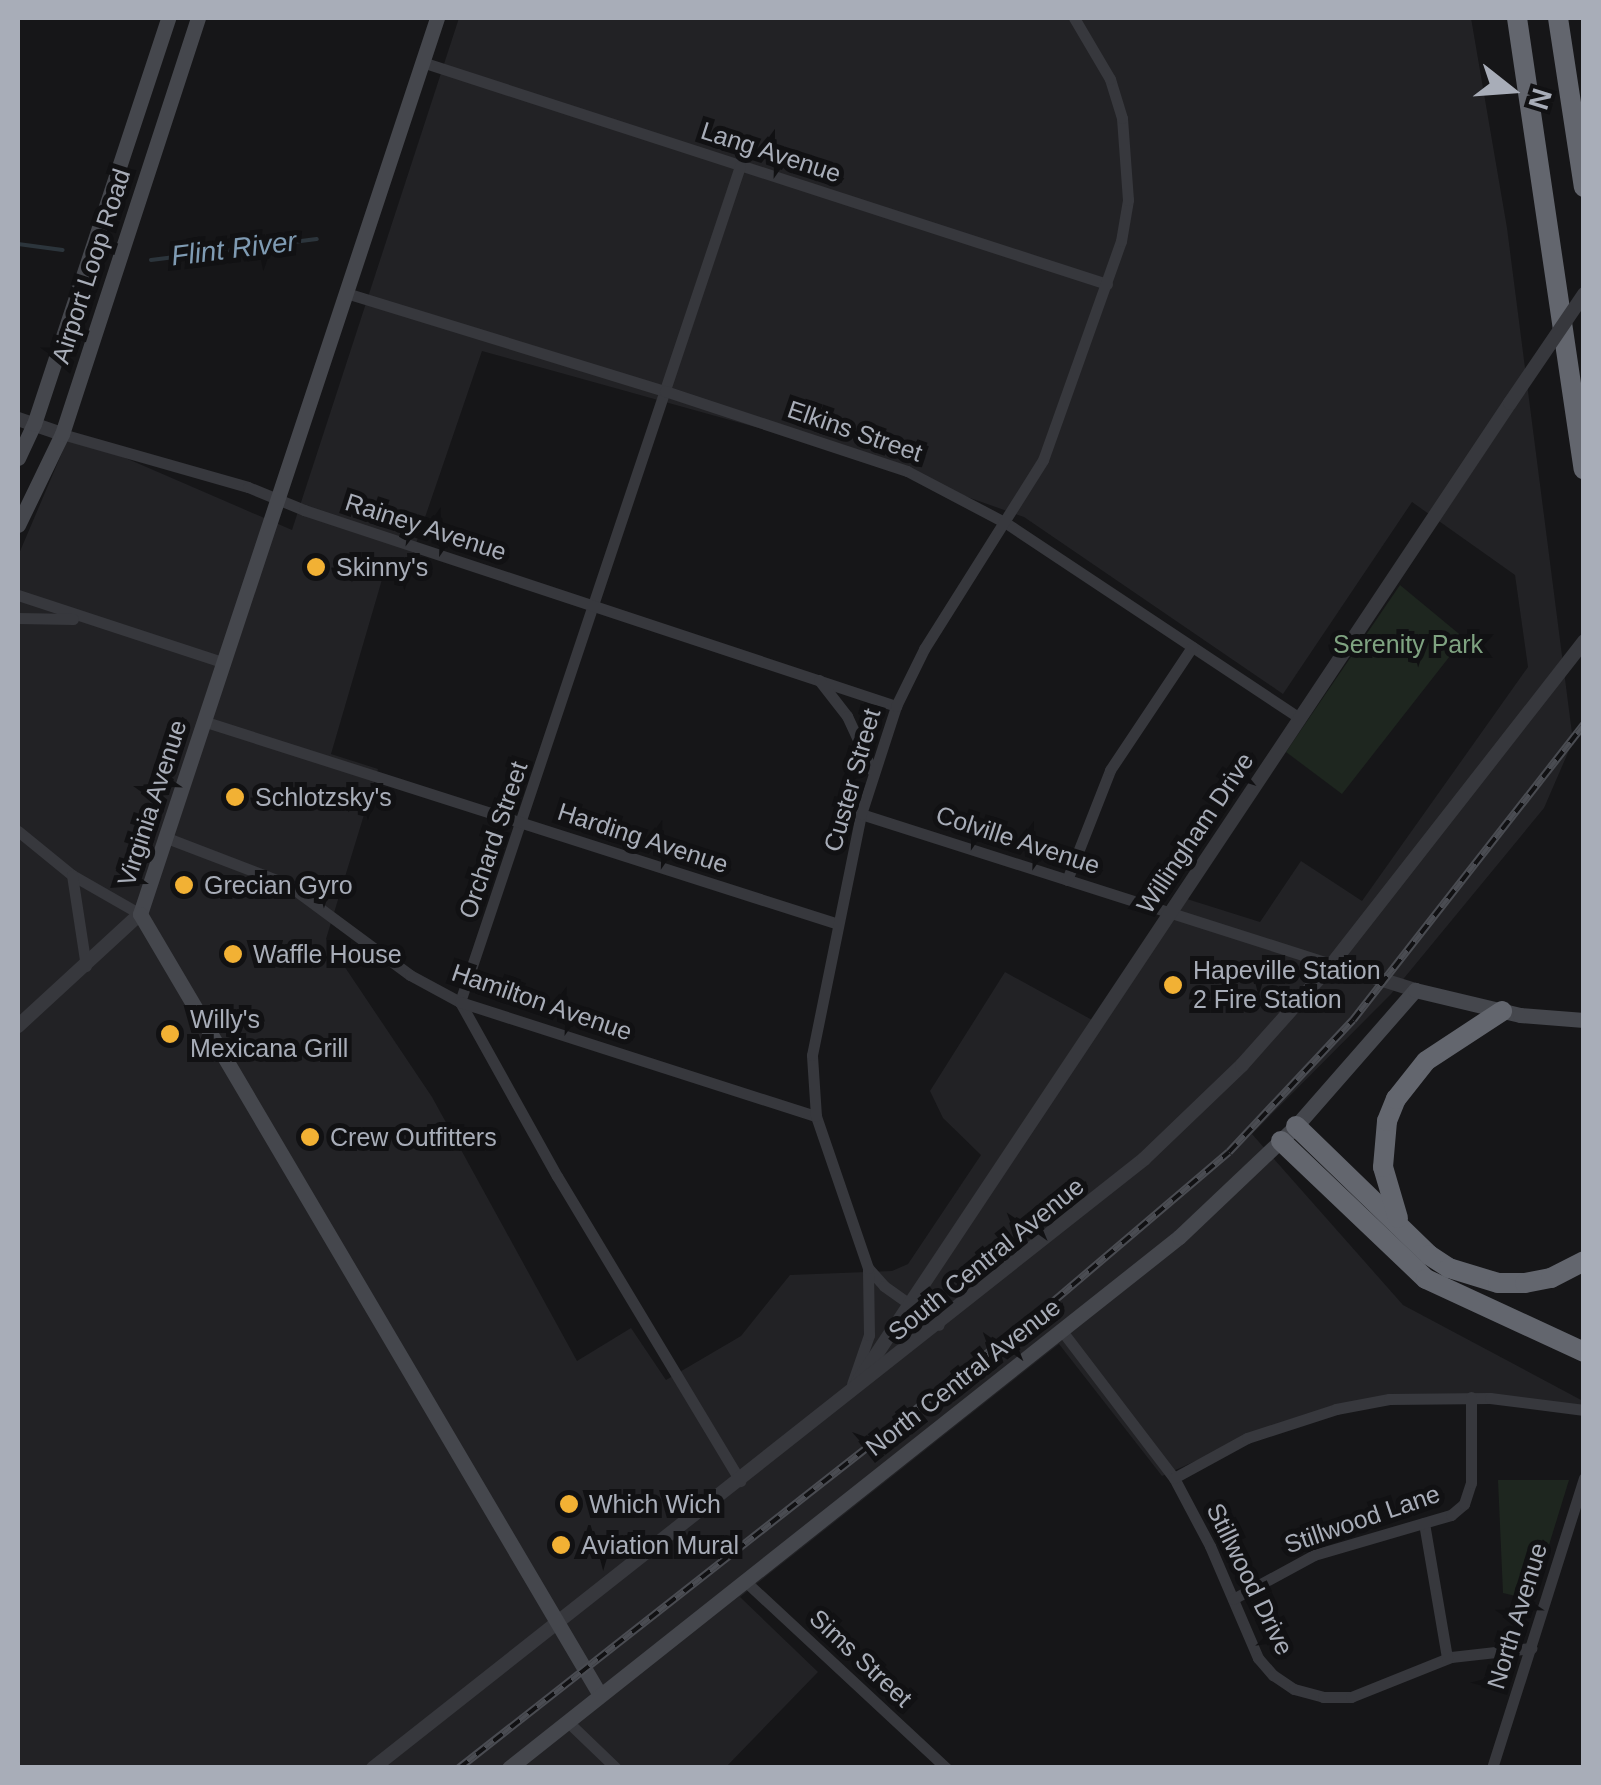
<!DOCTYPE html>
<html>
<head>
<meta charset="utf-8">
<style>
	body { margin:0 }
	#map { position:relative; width:1601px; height:1785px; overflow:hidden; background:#161618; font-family:Arial,sans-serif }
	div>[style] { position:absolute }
	.built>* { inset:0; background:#222225 }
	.green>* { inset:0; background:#1e261f }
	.stream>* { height:4px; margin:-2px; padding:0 2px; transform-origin:2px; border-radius:2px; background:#2c353c }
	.minor>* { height:11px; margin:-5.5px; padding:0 5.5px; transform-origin:5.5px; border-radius:5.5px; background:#37383d }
	.tertiary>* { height:14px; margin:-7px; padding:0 7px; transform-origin:7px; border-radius:7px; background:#37383d }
	.secondary>* { height:15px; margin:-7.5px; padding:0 7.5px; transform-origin:7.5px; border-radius:7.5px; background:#45474d }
	.motorway>* { height:20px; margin:-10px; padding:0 10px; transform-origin:10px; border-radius:10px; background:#63666e }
	.rail>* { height:8px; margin-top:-4px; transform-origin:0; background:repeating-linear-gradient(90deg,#111113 0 11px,#4a4c52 0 22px); box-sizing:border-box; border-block:2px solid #4a4c52 }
	.tertiary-bridge>* { height:14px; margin:-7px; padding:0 7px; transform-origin:7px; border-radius:7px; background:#37383d }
	.dots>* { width:28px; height:28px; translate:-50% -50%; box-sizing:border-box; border:5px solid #111113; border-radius:50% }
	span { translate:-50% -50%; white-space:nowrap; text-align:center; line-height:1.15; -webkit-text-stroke:10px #111113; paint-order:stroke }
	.street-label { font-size:25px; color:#a8adb8 }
	.poi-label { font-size:25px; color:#a8adb8 }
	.left { translate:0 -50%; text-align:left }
	.park-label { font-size:25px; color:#7fa381 }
	.water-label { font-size:28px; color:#7f9bb3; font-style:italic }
	.frame { position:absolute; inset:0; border:20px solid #a8adb8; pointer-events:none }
	.north { position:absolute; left:1461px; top:40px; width:100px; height:100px; -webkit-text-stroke:8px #111113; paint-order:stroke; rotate:107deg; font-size:28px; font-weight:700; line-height:40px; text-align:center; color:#a8adb8 }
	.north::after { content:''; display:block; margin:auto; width:35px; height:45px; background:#a8adb8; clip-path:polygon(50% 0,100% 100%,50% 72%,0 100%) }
</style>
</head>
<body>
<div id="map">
	<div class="built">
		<i style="clip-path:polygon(evenodd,459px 18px,1471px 18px,1507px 228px,1573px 741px,1544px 808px,1391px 994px,1252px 1134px,1403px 1305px,1583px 1401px,1583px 1410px,1471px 1397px,1389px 1399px,1247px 1438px,1162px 1476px,1059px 1344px,740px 1597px,818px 1672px,726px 1767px,18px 1768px,18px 556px,70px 434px,292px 530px,459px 18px,482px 351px,823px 446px,1024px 517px,1283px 694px,1412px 502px,1515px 575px,1528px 667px,1362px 901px,1301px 861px,1260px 922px,1187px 899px,1103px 1026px,1005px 972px,930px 1091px,943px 1118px,981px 1155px,908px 1264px,892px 1271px,790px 1275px,741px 1336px,666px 1380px,631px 1328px,577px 1361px,432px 1097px,326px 939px,378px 769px,331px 754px,388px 559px,408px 567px,482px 351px)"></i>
	</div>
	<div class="green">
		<i style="clip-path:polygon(1400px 585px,1464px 638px,1342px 794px,1286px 752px)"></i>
		<i style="clip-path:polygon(1498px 1480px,1569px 1480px,1532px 1600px,1503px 1593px)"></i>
	</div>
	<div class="stream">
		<i style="left:18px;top:244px;width:45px;rotate:7.6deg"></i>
		<i style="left:151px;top:260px;width:167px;rotate:-7.2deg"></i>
	</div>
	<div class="minor">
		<i style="left:422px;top:62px;width:720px;rotate:17.96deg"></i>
		<i style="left:740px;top:166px;width:882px;rotate:108.52deg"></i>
		<i style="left:460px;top:1002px;width:199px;rotate:60.9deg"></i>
		<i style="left:557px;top:1176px;width:356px;rotate:59deg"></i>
		<i style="left:346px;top:293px;width:334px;rotate:17.1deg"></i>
		<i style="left:665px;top:391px;width:255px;rotate:18.3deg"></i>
		<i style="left:907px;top:471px;width:112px;rotate:27.7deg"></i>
		<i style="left:1006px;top:523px;width:352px;rotate:33.6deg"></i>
		<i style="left:62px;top:434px;width:193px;rotate:15.9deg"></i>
		<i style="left:248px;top:487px;width:61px;rotate:22.3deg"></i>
		<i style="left:304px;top:510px;width:624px;rotate:18.32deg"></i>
		<i style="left:18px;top:595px;width:218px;rotate:18.2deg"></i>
		<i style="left:18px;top:618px;width:55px;rotate:1deg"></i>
		<i style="left:819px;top:680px;width:46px;rotate:52.1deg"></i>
		<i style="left:847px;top:716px;width:60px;rotate:65.2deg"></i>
		<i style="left:206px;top:722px;width:663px;rotate:17.72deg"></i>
		<i style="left:861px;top:814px;width:494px;rotate:17.7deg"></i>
		<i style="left:18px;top:831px;width:70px;rotate:39.2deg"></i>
		<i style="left:72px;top:875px;width:78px;rotate:29.8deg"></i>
		<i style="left:167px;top:838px;width:129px;rotate:21deg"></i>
		<i style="left:287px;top:884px;width:153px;rotate:36.5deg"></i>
		<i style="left:410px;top:975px;width:57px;rotate:28.4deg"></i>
		<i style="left:460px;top:1002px;width:374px;rotate:17.8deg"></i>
		<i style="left:72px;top:875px;width:92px;rotate:81.3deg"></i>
		<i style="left:1067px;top:880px;width:118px;rotate:-68.6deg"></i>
		<i style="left:1110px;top:770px;width:148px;rotate:-56.3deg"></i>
		<i style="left:868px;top:1268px;width:24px;rotate:48deg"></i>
		<i style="left:884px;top:1286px;width:67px;rotate:35.3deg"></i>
		<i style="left:1062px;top:1331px;width:185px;rotate:52.7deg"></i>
		<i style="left:1174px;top:1478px;width:77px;rotate:62.1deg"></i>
		<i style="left:1210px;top:1546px;width:122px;rotate:66.8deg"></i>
		<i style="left:1258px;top:1658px;width:23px;rotate:49deg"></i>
		<i style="left:1273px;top:1675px;width:25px;rotate:34deg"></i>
		<i style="left:1294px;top:1689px;width:30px;rotate:15deg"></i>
		<i style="left:1323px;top:1697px;width:28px"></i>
		<i style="left:1351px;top:1697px;width:108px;rotate:-21.8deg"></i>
		<i style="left:1451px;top:1657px;width:81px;rotate:-6.4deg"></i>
		<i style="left:852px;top:1384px;width:52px;rotate:-70.9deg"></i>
		<i style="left:869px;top:1335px;width:67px;rotate:-90.9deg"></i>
		<i style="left:868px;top:1268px;width:161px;rotate:-108.9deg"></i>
		<i style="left:816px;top:1116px;width:61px;rotate:-93.8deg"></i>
		<i style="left:812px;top:1055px;width:246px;rotate:-78.5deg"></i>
		<i style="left:861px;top:814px;width:114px;rotate:-72deg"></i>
		<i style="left:896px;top:706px;width:64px;rotate:-63.8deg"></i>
		<i style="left:924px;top:649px;width:223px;rotate:-57.8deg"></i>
		<i style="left:1043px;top:460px;width:232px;rotate:-70.4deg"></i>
		<i style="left:1121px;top:241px;width:42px;rotate:-80.3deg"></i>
		<i style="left:1128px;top:200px;width:82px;rotate:-94.2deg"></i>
		<i style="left:1122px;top:118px;width:41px;rotate:-107.1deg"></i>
		<i style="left:1110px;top:79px;width:71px;rotate:-120.5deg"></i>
		<i style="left:1174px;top:1478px;width:83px;rotate:-28.7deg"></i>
		<i style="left:1247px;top:1438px;width:94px;rotate:-18deg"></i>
		<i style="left:1336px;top:1409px;width:54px;rotate:-10.7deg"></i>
		<i style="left:1389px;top:1399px;width:101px;rotate:-0.6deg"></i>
		<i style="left:1490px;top:1398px;width:95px;rotate:7.3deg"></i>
		<i style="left:1424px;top:1523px;width:137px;rotate:80.3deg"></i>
		<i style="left:745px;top:1581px;width:275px;rotate:42.9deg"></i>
		<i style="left:1233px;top:1599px;width:92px;rotate:-28.5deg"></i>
		<i style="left:1314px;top:1555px;width:143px;rotate:-16.3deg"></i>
		<i style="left:1451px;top:1515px;width:17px;rotate:-40deg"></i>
		<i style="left:1464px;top:1504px;width:22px;rotate:-72deg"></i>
		<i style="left:1471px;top:1483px;width:86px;rotate:-90deg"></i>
		<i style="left:568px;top:1722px;width:66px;rotate:43.8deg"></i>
		<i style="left:1492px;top:1768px;width:304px;rotate:-72.4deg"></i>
	</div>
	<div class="tertiary">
		<i style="left:18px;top:419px;width:46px;rotate:18.8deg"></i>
		<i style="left:1332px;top:964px;width:87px;rotate:17.4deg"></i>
		<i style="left:18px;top:1026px;width:166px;rotate:-42.6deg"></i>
		<i style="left:856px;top:1385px;width:1180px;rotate:-56.34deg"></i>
		<i style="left:373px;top:1768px;width:983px;rotate:-38.3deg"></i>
		<i style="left:1144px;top:1159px;width:136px;rotate:-43.8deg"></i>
		<i style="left:1242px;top:1065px;width:135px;rotate:-48.3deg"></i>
		<i style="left:1332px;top:964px;width:410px;rotate:-52deg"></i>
	</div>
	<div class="secondary">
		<i style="left:437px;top:18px;width:944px;rotate:108.34deg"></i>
		<i style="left:140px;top:914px;width:906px;rotate:59.5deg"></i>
		<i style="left:18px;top:458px;width:38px;rotate:-65deg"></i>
		<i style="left:34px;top:424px;width:428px;rotate:-71.7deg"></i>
		<i style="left:18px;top:525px;width:101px;rotate:-64.2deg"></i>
		<i style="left:62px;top:434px;width:438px;rotate:-71.9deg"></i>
		<i style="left:509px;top:1768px;width:855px;rotate:-38.4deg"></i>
		<i style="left:1179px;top:1237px;width:161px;rotate:-43.5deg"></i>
		<i style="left:1296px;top:1126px;width:181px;rotate:-48.8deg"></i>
		<i style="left:1415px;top:990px;width:108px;rotate:13.4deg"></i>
		<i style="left:1520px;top:1015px;width:64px;rotate:4.5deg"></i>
	</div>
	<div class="motorway">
		<i style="left:1517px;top:18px;width:456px;rotate:81.6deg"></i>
		<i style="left:1558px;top:18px;width:171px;rotate:81.3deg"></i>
		<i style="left:1296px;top:1126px;width:185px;rotate:44.1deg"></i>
		<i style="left:1429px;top:1255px;width:24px;rotate:33deg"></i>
		<i style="left:1449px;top:1268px;width:51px;rotate:17deg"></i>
		<i style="left:1498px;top:1283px;width:27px"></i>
		<i style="left:1525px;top:1283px;width:26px;rotate:-11deg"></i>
		<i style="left:1551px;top:1278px;width:37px;rotate:-27deg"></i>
		<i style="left:1281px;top:1141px;width:200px;rotate:43.6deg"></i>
		<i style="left:1426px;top:1279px;width:174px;rotate:24.8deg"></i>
		<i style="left:1398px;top:1218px;width:53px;rotate:-106.4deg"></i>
		<i style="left:1383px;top:1167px;width:46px;rotate:-85deg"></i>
		<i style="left:1387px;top:1121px;width:24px;rotate:-68deg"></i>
		<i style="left:1396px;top:1099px;width:48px;rotate:-51.7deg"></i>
		<i style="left:1426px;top:1061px;width:91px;rotate:-33.3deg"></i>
	</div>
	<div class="rail">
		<i style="left:459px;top:1768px;width:758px;rotate:-38.14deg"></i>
		<i style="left:1055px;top:1300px;width:228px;rotate:-40.4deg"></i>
		<i style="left:1229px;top:1152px;width:181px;rotate:-46.8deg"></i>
		<i style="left:1353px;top:1020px;width:375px;rotate:-52deg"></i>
	</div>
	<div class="tertiary-bridge">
		<i style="left:1510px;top:403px;width:132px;rotate:-55.8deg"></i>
	</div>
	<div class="dots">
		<i style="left:316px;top:567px;background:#f2b134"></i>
		<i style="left:235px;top:797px;background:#f2b134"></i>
		<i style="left:184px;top:885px;background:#f2b134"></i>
		<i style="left:233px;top:954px;background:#f2b134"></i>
		<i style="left:1173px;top:985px;background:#f2b134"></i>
		<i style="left:170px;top:1034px;background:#f2b134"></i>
		<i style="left:310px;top:1137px;background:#f2b134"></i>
		<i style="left:569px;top:1504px;background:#f2b134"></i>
		<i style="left:561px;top:1545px;background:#f2b134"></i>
	</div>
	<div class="street-label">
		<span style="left:771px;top:152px;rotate:18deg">Lang Avenue</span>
		<span style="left:91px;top:266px;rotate:-72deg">Airport Loop Road</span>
		<span style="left:855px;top:431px;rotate:19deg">Elkins Street</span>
		<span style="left:426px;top:527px;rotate:18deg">Rainey Avenue</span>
		<span style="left:852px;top:780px;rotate:-74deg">Custer Street</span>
		<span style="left:152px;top:803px;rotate:-72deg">Virginia Avenue</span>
		<span style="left:1195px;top:833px;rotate:-56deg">Willingham Drive</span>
		<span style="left:643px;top:838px;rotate:18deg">Harding Avenue</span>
		<span style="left:493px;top:840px;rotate:-71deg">Orchard Street</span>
		<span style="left:1018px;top:840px;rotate:18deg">Colville Avenue</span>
		<span style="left:542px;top:1002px;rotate:19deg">Hamilton Avenue</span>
		<span style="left:986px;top:1259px;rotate:-39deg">South Central Avenue</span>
		<span style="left:963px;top:1377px;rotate:-38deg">North Central Avenue</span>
		<span style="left:1362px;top:1519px;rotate:-19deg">Stillwood Lane</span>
		<span style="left:1250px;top:1579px;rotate:64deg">Stillwood Drive</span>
		<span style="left:1517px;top:1616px;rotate:-73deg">North Avenue</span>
		<span style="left:861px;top:1658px;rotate:43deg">Sims Street</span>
	</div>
	<div class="poi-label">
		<span class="left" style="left:336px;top:567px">Skinny's</span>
		<span class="left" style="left:255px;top:797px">Schlotzsky's</span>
		<span class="left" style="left:204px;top:885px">Grecian Gyro</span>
		<span class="left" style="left:253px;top:954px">Waffle House</span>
		<span class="left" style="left:1193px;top:985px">Hapeville Station<br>2 Fire Station</span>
		<span class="left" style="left:190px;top:1034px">Willy's<br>Mexicana Grill</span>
		<span class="left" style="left:330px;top:1137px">Crew Outfitters</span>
		<span class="left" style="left:589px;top:1504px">Which Wich</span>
		<span class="left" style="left:581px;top:1545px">Aviation Mural</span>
	</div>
	<div class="park-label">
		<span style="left:1408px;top:644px">Serenity Park</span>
	</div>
	<div class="water-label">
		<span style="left:234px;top:249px;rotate:-7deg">Flint River</span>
	</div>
	<div class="frame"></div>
	<div class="north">N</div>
</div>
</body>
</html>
